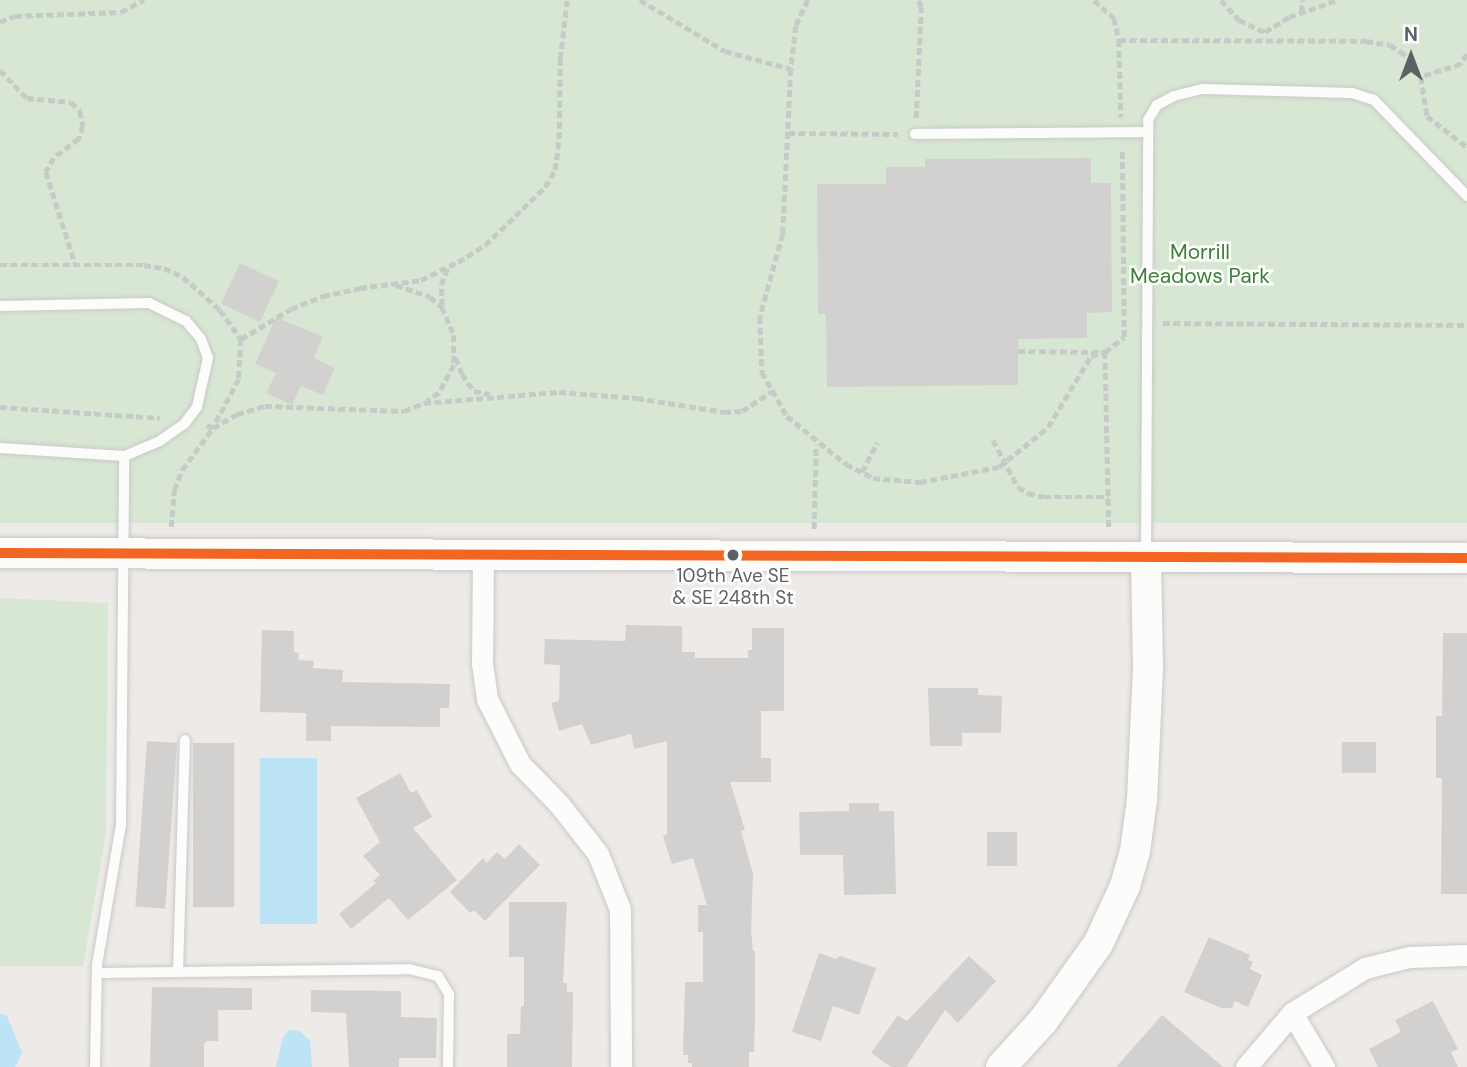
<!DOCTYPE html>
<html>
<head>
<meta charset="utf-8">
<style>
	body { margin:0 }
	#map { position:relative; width:1467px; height:1067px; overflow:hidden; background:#edeae7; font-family:"DM Sans",sans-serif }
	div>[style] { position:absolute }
	.green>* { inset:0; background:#d8e7d3; transform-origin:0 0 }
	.water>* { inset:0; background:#bce4f6; transform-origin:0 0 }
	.building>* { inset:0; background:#d3d1d0; transform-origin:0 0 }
	.path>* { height:4.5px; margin-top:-2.25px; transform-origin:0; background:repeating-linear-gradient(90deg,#c6cbc8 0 7px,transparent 0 10.5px) }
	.roads { filter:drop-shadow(0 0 2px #c9c9c9) drop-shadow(0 0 2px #c9c9c9) }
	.lane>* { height:10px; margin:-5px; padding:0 5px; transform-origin:5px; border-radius:5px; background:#fcfcfb }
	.street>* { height:21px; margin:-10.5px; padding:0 10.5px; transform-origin:10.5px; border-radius:10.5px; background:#fcfcfb }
	.secondary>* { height:30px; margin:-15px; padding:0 15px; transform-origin:15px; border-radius:15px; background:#fcfcfb }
	.bus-1>* { height:10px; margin:-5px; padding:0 5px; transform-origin:5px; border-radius:5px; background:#f26522 }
	.dots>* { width:19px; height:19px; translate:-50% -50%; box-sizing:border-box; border:4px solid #fff; border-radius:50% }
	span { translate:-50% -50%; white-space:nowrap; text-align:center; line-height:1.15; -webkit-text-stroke:5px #fff; paint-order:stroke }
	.bus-label { font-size:19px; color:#5c6165 }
	.park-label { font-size:21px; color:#3c8137 }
	.north { position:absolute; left:1376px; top:21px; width:70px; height:70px; -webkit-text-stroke:5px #fff; paint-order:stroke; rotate:0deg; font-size:19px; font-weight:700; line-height:28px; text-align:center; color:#5c6165 }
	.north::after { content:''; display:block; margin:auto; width:24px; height:32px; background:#5c6165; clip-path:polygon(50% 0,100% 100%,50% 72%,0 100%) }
</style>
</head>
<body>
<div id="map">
	<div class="green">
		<i style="left:0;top:0;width:1467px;height:523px"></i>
		<i style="clip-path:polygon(0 598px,108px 603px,106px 834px,83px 966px,0 966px)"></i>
	</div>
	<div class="water">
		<i style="left:260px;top:758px;width:57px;height:166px"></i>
		<i style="clip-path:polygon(0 1013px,7px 1016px,22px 1053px,15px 1067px,0 1067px)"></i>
		<i style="clip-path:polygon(289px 1030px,300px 1031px,310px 1041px,312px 1067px,276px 1067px,283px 1037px)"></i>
	</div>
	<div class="building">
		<i style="clip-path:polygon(1091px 158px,1091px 183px,1111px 183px,1112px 312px,1087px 313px,1087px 338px,1018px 339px,1018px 385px,827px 387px,826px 314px,818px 314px,817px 184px,886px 184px,886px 167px,925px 167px,925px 159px)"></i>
		<i style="left:240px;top:263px;width:43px;height:45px;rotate:25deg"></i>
		<i style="clip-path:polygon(276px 317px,323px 337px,314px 358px,335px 368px,323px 395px,301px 386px,292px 405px,266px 393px,276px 373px,255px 364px)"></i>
		<i style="clip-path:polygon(626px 625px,682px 626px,682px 652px,695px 652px,695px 658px,748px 658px,748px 650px,752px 650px,752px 628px,784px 628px,784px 711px,761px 711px,761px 758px,771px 758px,771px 782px,730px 782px,745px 830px,741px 831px,753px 874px,751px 931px,753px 951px,755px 951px,755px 1017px,754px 1052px,749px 1052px,749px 1067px,692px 1067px,692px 1063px,688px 1063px,688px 1055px,683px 1055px,685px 982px,703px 982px,703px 932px,698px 932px,698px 905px,707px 905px,693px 858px,672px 864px,663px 836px,667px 834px,667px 741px,634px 749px,631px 734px,591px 745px,582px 724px,559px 731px,551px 703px,559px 701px,560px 665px,544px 664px,545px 639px,625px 641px)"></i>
		<i style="clip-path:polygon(262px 630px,294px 631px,294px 652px,299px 653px,298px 660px,314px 661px,313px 668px,343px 670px,342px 682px,450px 684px,449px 708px,440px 708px,440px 727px,331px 726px,331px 741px,306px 741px,306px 713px,260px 712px)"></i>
		<i style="clip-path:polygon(1443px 633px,1467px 633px,1467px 894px,1441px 894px,1442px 778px,1436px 778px,1436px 716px,1442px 716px)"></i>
		<i style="clip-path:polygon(928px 688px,978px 688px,978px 695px,1002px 696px,1001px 733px,962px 733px,962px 746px,930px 746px)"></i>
		<i style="left:147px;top:741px;width:30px;height:166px;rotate:4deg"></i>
		<i style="left:1342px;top:742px;width:34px;height:31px"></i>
		<i style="left:193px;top:743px;width:41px;height:164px"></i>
		<i style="clip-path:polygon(400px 773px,411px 793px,417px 790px,432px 817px,413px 828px,457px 880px,408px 920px,389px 898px,351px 929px,339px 914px,376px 883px,373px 881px,380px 875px,363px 856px,380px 842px,356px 798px)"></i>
		<i style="clip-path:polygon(849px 803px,879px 803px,879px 811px,894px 811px,896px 894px,844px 895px,843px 855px,800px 855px,799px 812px,849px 811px)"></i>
		<i style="left:987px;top:832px;width:30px;height:34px"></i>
		<i style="clip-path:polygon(519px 844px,540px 865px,485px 921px,474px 910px,470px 913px,450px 892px,483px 858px,487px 863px,497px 852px,505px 859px)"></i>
		<i style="clip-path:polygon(509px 902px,567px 902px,563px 983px,567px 983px,567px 992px,573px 992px,572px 1067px,507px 1067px,507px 1034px,520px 1034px,521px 1006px,524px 1006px,524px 957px,509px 957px)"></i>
		<i style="clip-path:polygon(1209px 937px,1250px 955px,1248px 960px,1253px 962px,1250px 969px,1262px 975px,1248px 1007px,1235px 1001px,1232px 1008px,1221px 1008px,1184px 992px)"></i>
		<i style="clip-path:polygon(819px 953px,836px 959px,840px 956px,876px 968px,859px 1015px,833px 1006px,821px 1041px,792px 1032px)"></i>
		<i style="clip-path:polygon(969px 956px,996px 981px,958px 1023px,945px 1010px,906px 1067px,891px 1067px,871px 1053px,898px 1015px,907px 1021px)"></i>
		<i style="clip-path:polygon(152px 987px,252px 988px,252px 1010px,218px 1010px,218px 1041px,206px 1041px,204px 1045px,204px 1067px,150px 1067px)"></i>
		<i style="clip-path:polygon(311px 990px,401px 991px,401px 1017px,437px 1018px,436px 1058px,399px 1058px,399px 1067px,349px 1067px,346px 1013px,311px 1012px)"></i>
		<i style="clip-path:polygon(1433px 1001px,1458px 1049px,1451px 1052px,1458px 1067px,1378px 1067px,1369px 1049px,1401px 1032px,1395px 1020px)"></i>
		<i style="clip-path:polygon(1162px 1015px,1181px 1031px,1223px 1067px,1116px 1067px)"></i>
	</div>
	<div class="path">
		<i style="left:640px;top:0;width:99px;rotate:31deg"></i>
		<i style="left:725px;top:51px;width:68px;rotate:15.3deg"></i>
		<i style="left:808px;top:0;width:29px;rotate:115deg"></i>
		<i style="left:796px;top:26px;width:43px;rotate:96.6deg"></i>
		<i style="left:791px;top:69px;width:165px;rotate:92.8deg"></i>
		<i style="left:783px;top:234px;width:86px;rotate:105.5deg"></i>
		<i style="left:760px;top:317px;width:55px;rotate:87.9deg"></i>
		<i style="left:762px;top:372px;width:51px;rotate:60.4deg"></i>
		<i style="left:787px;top:416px;width:76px;rotate:39.1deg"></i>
		<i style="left:846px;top:464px;width:30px;rotate:27deg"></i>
		<i style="left:873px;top:478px;width:47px;rotate:4.9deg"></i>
		<i style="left:920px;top:482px;width:80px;rotate:-10.8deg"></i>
		<i style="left:999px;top:467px;width:63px;rotate:-39.2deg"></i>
		<i style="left:1048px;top:427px;width:83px;rotate:-58.8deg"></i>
		<i style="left:1091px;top:356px;width:15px;rotate:-16deg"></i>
		<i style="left:1105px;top:352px;width:24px;rotate:-38deg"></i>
		<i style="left:1124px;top:337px;width:187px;rotate:-90.6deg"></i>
		<i style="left:1094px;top:0;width:27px;rotate:42deg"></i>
		<i style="left:1114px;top:18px;width:23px;rotate:77deg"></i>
		<i style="left:1119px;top:40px;width:77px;rotate:88.5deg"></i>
		<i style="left:1221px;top:0;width:27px;rotate:48deg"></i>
		<i style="left:1239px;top:20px;width:29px;rotate:25deg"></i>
		<i style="left:1301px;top:12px;width:12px;rotate:-81deg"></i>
		<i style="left:0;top:22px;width:16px;rotate:-22deg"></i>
		<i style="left:15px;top:16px;width:106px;rotate:-2.2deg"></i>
		<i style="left:121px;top:12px;width:26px;rotate:-28deg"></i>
		<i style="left:1265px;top:32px;width:28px;rotate:-32deg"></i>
		<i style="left:1289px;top:17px;width:51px;rotate:-19.5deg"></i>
		<i style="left:1119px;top:40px;width:247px;rotate:0.2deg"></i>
		<i style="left:1366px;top:41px;width:24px;rotate:9deg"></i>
		<i style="left:1390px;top:45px;width:12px;rotate:31deg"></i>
		<i style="left:1400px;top:51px;width:13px;rotate:39deg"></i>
		<i style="left:1410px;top:59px;width:21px;rotate:59deg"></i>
		<i style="left:1467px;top:54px;width:12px;rotate:121deg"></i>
		<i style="left:1461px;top:64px;width:42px;rotate:162deg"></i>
		<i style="left:1421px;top:77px;width:39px;rotate:81deg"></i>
		<i style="left:1427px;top:116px;width:51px;rotate:37.8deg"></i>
		<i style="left:0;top:70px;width:39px;rotate:46deg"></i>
		<i style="left:27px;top:98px;width:44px;rotate:5.2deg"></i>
		<i style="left:71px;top:102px;width:13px;rotate:45deg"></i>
		<i style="left:80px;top:111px;width:15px;rotate:79deg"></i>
		<i style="left:83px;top:126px;width:14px;rotate:107deg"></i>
		<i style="left:79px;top:139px;width:31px;rotate:143deg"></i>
		<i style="left:54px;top:158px;width:16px;rotate:120deg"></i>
		<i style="left:46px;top:172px;width:96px;rotate:72.3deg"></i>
		<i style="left:916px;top:118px;width:111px;rotate:-87.4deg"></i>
		<i style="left:921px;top:7px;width:8px;rotate:-113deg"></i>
		<i style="left:788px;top:133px;width:110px;rotate:0.5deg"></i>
		<i style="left:0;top:265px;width:144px"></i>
		<i style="left:144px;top:265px;width:20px;rotate:9deg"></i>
		<i style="left:164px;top:268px;width:21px;rotate:25deg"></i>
		<i style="left:183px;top:277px;width:50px;rotate:41.7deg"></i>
		<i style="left:220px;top:310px;width:36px;rotate:54deg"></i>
		<i style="left:241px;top:339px;width:40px;rotate:92.9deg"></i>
		<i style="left:239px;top:379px;width:55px;rotate:118deg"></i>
		<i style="left:213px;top:428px;width:10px;rotate:-163deg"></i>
		<i style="left:396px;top:285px;width:36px;rotate:19deg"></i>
		<i style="left:430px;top:297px;width:16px;rotate:40deg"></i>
		<i style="left:442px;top:307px;width:30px;rotate:67deg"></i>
		<i style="left:454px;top:335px;width:30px;rotate:90deg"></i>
		<i style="left:454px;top:365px;width:32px;rotate:118deg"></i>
		<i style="left:439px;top:393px;width:14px;rotate:146deg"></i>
		<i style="left:442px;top:306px;width:21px;rotate:-93deg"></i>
		<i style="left:441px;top:285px;width:19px;rotate:-69deg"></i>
		<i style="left:1163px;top:323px;width:304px;rotate:0.4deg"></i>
		<i style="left:241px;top:339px;width:58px;rotate:-31deg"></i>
		<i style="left:291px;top:309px;width:35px;rotate:-22deg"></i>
		<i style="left:323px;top:296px;width:38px;rotate:-12deg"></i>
		<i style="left:360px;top:288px;width:62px;rotate:-7.5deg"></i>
		<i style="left:421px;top:280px;width:41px;rotate:-25.9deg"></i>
		<i style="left:458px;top:262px;width:32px;rotate:-32deg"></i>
		<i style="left:485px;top:245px;width:83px;rotate:-44deg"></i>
		<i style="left:545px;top:187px;width:20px;rotate:-60deg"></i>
		<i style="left:555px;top:170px;width:31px;rotate:-83deg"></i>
		<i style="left:559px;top:139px;width:80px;rotate:-89.3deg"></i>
		<i style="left:560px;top:59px;width:59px;rotate:-83.2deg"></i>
		<i style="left:1018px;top:351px;width:87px;rotate:0.7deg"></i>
		<i style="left:1105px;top:352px;width:178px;rotate:88.7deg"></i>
		<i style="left:456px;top:358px;width:17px;rotate:69deg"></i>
		<i style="left:462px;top:374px;width:21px;rotate:55deg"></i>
		<i style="left:474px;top:391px;width:16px;rotate:11deg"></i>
		<i style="left:0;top:407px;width:160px;rotate:3.9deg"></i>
		<i style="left:993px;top:440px;width:53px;rotate:62deg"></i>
		<i style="left:1018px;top:487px;width:12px;rotate:31deg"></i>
		<i style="left:1028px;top:493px;width:16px;rotate:14deg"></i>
		<i style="left:1044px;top:497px;width:64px"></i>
		<i style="left:862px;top:472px;width:33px;rotate:-63deg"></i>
		<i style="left:171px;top:527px;width:37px;rotate:-85deg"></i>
		<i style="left:174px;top:490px;width:22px;rotate:-68deg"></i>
		<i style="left:182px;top:470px;width:52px;rotate:-53.6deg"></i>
		<i style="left:213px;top:428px;width:28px;rotate:-30deg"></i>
		<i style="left:237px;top:414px;width:29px;rotate:-16deg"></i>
		<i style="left:265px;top:406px;width:139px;rotate:2.1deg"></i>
		<i style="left:404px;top:411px;width:22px;rotate:-22deg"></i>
		<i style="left:424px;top:403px;width:135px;rotate:-4.7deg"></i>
		<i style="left:559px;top:392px;width:78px;rotate:4.4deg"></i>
		<i style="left:637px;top:398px;width:88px;rotate:9.1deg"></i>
		<i style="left:724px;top:412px;width:18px;rotate:-3deg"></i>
		<i style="left:742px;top:411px;width:37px;rotate:-33deg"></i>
		<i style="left:814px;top:529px;width:85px;rotate:-88.7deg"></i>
	</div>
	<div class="roads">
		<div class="lane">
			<i style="left:915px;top:134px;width:233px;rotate:-0.5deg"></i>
			<i style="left:0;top:306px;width:149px;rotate:-1.2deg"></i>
			<i style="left:149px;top:303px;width:41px;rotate:25.9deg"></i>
			<i style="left:186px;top:321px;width:23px;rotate:50deg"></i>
			<i style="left:201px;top:339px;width:20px;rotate:70deg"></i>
			<i style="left:208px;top:358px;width:50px;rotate:102.7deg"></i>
			<i style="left:197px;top:407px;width:21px;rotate:127deg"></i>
			<i style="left:184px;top:424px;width:29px;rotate:145deg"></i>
			<i style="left:160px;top:441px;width:39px;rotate:157deg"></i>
			<i style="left:124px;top:456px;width:124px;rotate:-176.3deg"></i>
			<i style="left:1146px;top:554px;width:434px;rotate:-89.7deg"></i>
			<i style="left:1148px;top:120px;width:17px;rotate:-59deg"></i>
			<i style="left:1157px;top:105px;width:19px;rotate:-28deg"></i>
			<i style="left:1174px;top:96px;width:30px;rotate:-14deg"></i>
			<i style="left:1203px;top:89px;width:149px;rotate:1.5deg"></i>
			<i style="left:1352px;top:93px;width:23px;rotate:18deg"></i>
			<i style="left:1374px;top:100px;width:134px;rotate:45.9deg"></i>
			<i style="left:178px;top:972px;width:232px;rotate:-88.3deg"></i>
			<i style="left:97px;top:973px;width:312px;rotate:-0.7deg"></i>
			<i style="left:409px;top:969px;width:30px;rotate:14deg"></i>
			<i style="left:438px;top:976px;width:21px;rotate:59deg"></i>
			<i style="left:449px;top:994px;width:73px;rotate:90.8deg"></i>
			<i style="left:95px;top:1067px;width:102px;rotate:-88.9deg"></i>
			<i style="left:97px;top:965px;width:142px;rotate:-80.3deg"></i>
			<i style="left:121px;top:825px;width:369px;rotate:-89.5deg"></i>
		</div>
		<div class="street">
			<i style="left:483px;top:555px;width:108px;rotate:90.5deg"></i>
			<i style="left:482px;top:663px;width:36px;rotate:82deg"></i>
			<i style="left:487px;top:699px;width:73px;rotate:63.1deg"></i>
			<i style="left:520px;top:764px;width:56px;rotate:45.7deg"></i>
			<i style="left:559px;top:804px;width:63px;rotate:52deg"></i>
			<i style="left:598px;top:854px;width:59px;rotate:68.2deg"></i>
			<i style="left:620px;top:909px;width:158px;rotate:89.6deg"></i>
			<i style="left:1292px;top:1013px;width:63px;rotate:59.3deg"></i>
			<i style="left:1246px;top:1067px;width:71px;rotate:-49.6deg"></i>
			<i style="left:1292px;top:1013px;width:86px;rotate:-31.7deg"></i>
			<i style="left:1365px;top:968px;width:45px;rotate:-14deg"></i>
			<i style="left:1409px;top:957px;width:58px;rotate:-2deg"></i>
		</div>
		<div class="secondary">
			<i style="left:0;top:553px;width:1467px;rotate:0.2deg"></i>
			<i style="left:1001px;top:1067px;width:62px;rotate:-47.6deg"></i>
			<i style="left:1043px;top:1021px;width:95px;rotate:-54.5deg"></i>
			<i style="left:1098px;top:944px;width:64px;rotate:-65deg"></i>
			<i style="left:1125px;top:886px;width:36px;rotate:-74deg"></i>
			<i style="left:1135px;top:851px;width:51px;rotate:-82.2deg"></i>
			<i style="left:1142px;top:800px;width:134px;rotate:-87.4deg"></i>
			<i style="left:1148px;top:666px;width:109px;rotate:-91.1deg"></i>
		</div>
	</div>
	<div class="bus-1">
		<i style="left:0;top:553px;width:1467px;rotate:0.2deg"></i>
	</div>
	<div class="dots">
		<i style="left:733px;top:555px;background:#5c6165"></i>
	</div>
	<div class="bus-label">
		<span style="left:733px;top:587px">109th Ave SE<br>&amp; SE 248th St</span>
	</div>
	<div class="park-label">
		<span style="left:1200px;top:264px">Morrill<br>Meadows Park</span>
	</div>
	<div class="north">N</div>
</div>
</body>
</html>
